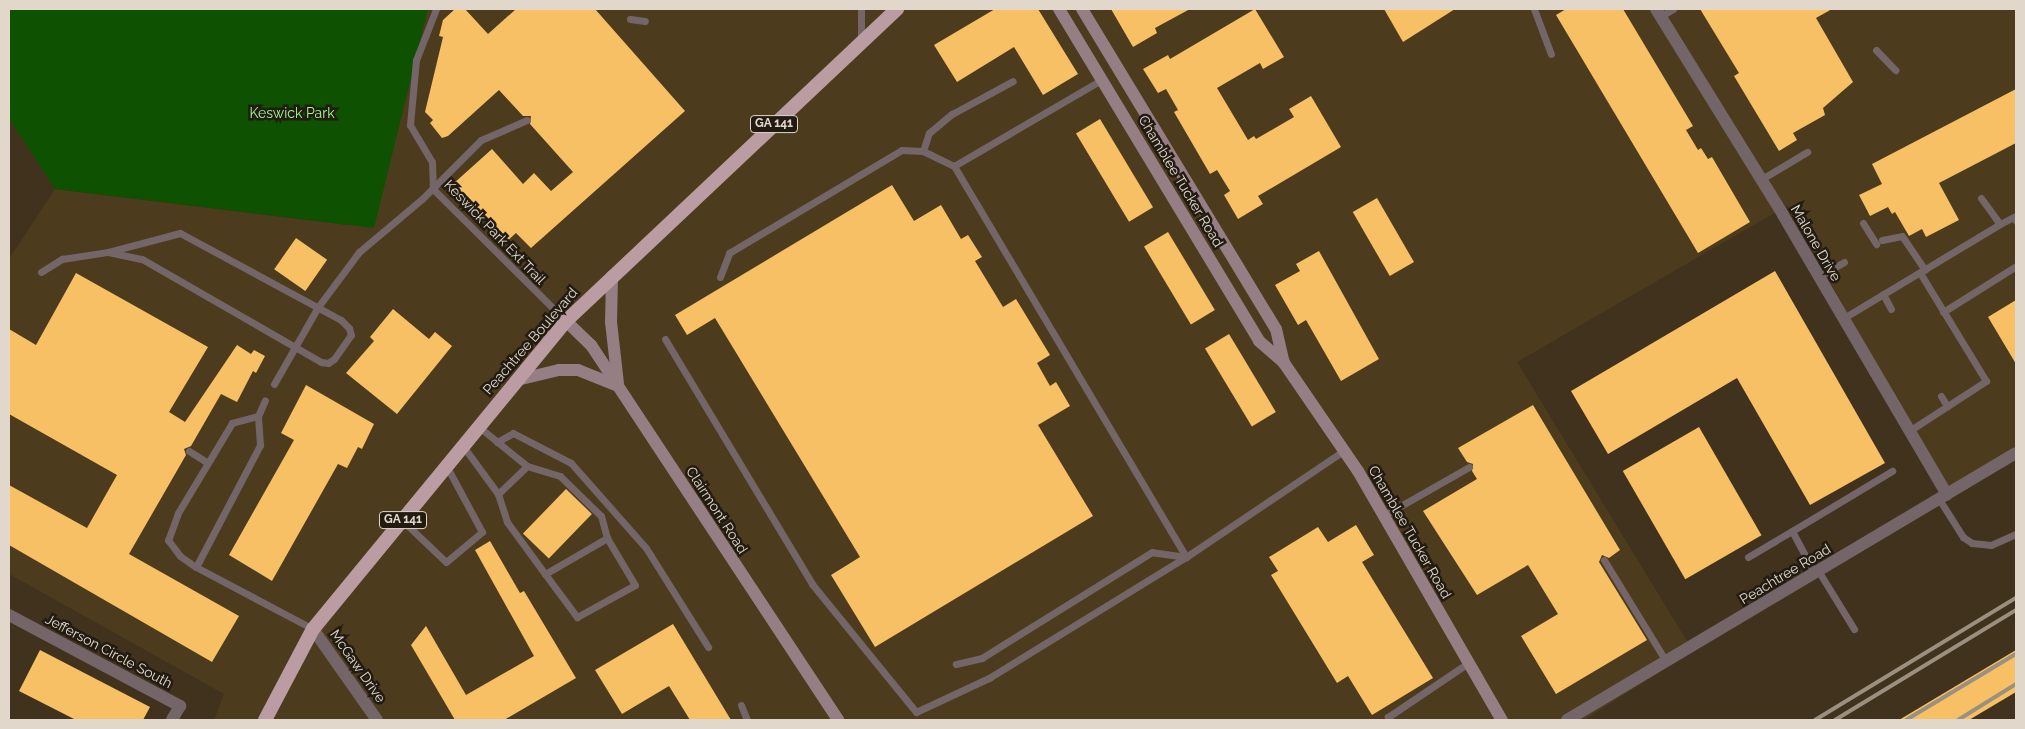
<!DOCTYPE html>
<html>
<head>
<meta charset="utf-8">
<style>
	body { margin:0 }
	#map { position:relative; width:2025px; height:729px; overflow:hidden; background:#40321c; font-family:Raleway,sans-serif }
	div>[style] { position:absolute }
	.built>* { inset:0; background:#4d3b1e }
	.green>* { inset:0; background:#0e5100 }
	.building>* { inset:0; background:#f7c065; transform-origin:0 0 }
	.service>* { height:7px; margin:-3.5px; padding:0 3.5px; transform-origin:3.5px; border-radius:3.5px; background:#736568 }
	.minor>* { height:12px; margin:-6px; padding:0 6px; transform-origin:6px; border-radius:6px; background:#736568 }
	.tertiary>* { height:12px; margin:-6px; padding:0 6px; transform-origin:6px; border-radius:6px; background:#736568 }
	.secondary>* { height:12px; margin:-6px; padding:0 6px; transform-origin:6px; border-radius:6px; background:#957f84 }
	.trunk>* { height:14px; margin:-7px; padding:0 7px; transform-origin:7px; border-radius:7px; background:#bb9ca2 }
	.rail>* { height:4px; margin:-2px; padding:0 2px; transform-origin:2px; border-radius:2px; background:#9b907f }
	span { translate:-50% -50%; white-space:nowrap; text-align:center; line-height:1.15; -webkit-text-stroke:5px #221b12; paint-order:stroke }
	.shield-label span { padding:1px 4px; background:#221b12; border:1px solid; border-radius:4px; -webkit-text-stroke-width:0 }
	.shield-label { font-size:12px; color:#e1d8cb; font-weight:700 }
	.park-label { font-size:14px; color:#a1f693 }
	.street-label { font-size:14px; color:#e1d8cb }
	.frame { position:absolute; inset:0; border:10px solid #e1d8cb; pointer-events:none }
</style>
</head>
<body>
<div id="map">
	<div class="built">
		<i style="clip-path:polygon(397px 9px,2016px 9px,2016px 453px,1947px 494px,1788px 205px,1517px 362px,1693px 651px,1584px 720px,214px 720px,224px 694px,9px 574px,9px 259px,55px 189px,347px 225px)"></i>
	</div>
	<div class="green">
		<i style="clip-path:polygon(9px 9px,428px 9px,374px 228px,55px 189px,9px 119px)"></i>
	</div>
	<div class="building">
		<i style="clip-path:polygon(455px 9px,465px 9px,488px 34px,516px 9px,595px 9px,685px 111px,531px 248px,516px 233px,506px 242px,453px 184px,492px 149px,523px 184px,534px 173px,551px 191px,573px 172px,530px 124px,531px 116px,523px 116px,499px 90px,448px 136px,442px 138px,430px 123px,433px 120px,425px 112px,443px 37px,439px 36px,443px 20px)"></i>
		<i style="clip-path:polygon(995px 9px,1038px 9px,1078px 74px,1043px 95px,1014px 47px,957px 82px,934px 45px)"></i>
		<i style="clip-path:polygon(1111px 9px,1190px 9px,1155px 28px,1157px 33px,1133px 47px)"></i>
		<i style="clip-path:polygon(1255px 9px,1284px 57px,1263px 69px,1260px 63px,1217px 88px,1248px 140px,1254px 136px,1256px 139px,1294px 117px,1289px 109px,1311px 96px,1341px 147px,1258px 196px,1263px 204px,1238px 219px,1224px 195px,1230px 191px,1217px 170px,1210px 174px,1174px 112px,1178px 110px,1166px 89px,1158px 93px,1143px 69px,1168px 55px,1170px 59px)"></i>
		<i style="clip-path:polygon(1384px 9px,1455px 9px,1403px 42px)"></i>
		<i style="clip-path:polygon(1566px 9px,1623px 9px,1693px 126px,1686px 130px,1698px 150px,1701px 148px,1708px 159px,1712px 157px,1750px 222px,1698px 253px,1556px 15px)"></i>
		<i style="clip-path:polygon(1700px 9px,1832px 9px,1816px 18px,1853px 82px,1823px 108px,1825px 115px,1793px 133px,1797px 140px,1779px 151px,1734px 76px,1739px 73px)"></i>
		<i style="clip-path:polygon(2016px 89px,2016px 143px,1939px 183px,1959px 220px,1926px 237px,1922px 229px,1909px 236px,1895px 212px,1892px 214px,1888px 207px,1870px 216px,1859px 195px,1882px 184px,1872px 164px)"></i>
		<i style="left:1100px;top:119px;width:103px;height:28px;rotate:59deg"></i>
		<i style="clip-path:polygon(892px 185px,914px 221px,941px 205px,961px 239px,968px 235px,982px 257px,975px 261px,1003px 307px,1016px 299px,1050px 355px,1037px 363px,1050px 386px,1056px 382px,1070px 406px,1038px 425px,1093px 516px,875px 647px,831px 575px,860px 557px,715px 318px,687px 335px,675px 315px)"></i>
		<i style="left:1377px;top:198px;width:74px;height:28px;rotate:60deg"></i>
		<i style="left:1168px;top:232px;width:91px;height:28px;rotate:59deg"></i>
		<i style="left:296px;top:238px;width:38px;height:38px;rotate:35deg"></i>
		<i style="clip-path:polygon(1319px 251px,1379px 359px,1341px 381px,1306px 320px,1298px 325px,1275px 285px,1300px 271px,1296px 264px)"></i>
		<i style="clip-path:polygon(1775px 271px,1885px 463px,1810px 505px,1737px 378px,1608px 454px,1571px 391px)"></i>
		<i style="clip-path:polygon(76px 273px,208px 347px,169px 412px,185px 422px,237px 345px,251px 354px,254px 350px,265px 356px,256px 373px,253px 371px,237px 402px,221px 394px,191px 446px,184px 449px,186px 455px,129px 554px,239px 616px,212px 662px,9px 545px,9px 485px,87px 528px,117px 475px,9px 414px,9px 329px,36px 345px)"></i>
		<i style="clip-path:polygon(2016px 300px,2016px 364px,1988px 317px)"></i>
		<i style="clip-path:polygon(393px 309px,429px 339px,435px 332px,452px 346px,397px 414px,346px 373px,374px 341px,370px 337px)"></i>
		<i style="left:1229px;top:334px;width:91px;height:28px;rotate:59deg"></i>
		<i style="clip-path:polygon(306px 385px,374px 424px,362px 449px,358px 447px,347px 468px,338px 464px,272px 581px,229px 555px,294px 440px,281px 433px)"></i>
		<i style="clip-path:polygon(1533px 405px,1620px 550px,1609px 558px,1602px 555px,1599px 562px,1647px 640px,1556px 694px,1521px 636px,1558px 614px,1528px 565px,1477px 595px,1423px 511px,1477px 479px,1472px 471px,1473px 464px,1467px 462px,1458px 448px)"></i>
		<i style="left:1699px;top:427px;width:125px;height:88px;rotate:60deg"></i>
		<i style="left:566px;top:489px;width:36px;height:62px;rotate:44deg"></i>
		<i style="clip-path:polygon(1356px 525px,1374px 555px,1362px 562px,1433px 678px,1372px 715px,1348px 676px,1337px 683px,1271px 575px,1278px 571px,1269px 557px,1318px 527px,1328px 542px)"></i>
		<i style="clip-path:polygon(490px 541px,520px 593px,524px 591px,576px 678px,504px 720px,455px 720px,411px 645px,426px 626px,466px 695px,534px 656px,475px 550px)"></i>
		<i style="clip-path:polygon(673px 624px,731px 720px,690px 720px,669px 686px,622px 714px,595px 670px)"></i>
		<i style="clip-path:polygon(40px 650px,150px 707px,143px 720px,76px 720px,19px 691px)"></i>
		<i style="clip-path:polygon(2016px 650px,2016px 692px,1969px 720px,1899px 720px)"></i>
	</div>
	<div class="service">
		<i style="left:436px;top:9px;width:55px;rotate:111.4deg"></i>
		<i style="left:416px;top:60px;width:65px;rotate:95.3deg"></i>
		<i style="left:410px;top:125px;width:43px;rotate:59.3deg"></i>
		<i style="left:432px;top:162px;width:27px;rotate:88deg"></i>
		<i style="left:433px;top:189px;width:187px;rotate:44.8deg"></i>
		<i style="left:861px;top:9px;width:32px;rotate:90deg"></i>
		<i style="left:1534px;top:9px;width:48px;rotate:69.3deg"></i>
		<i style="left:1661px;top:16px;width:14px;rotate:-30deg"></i>
		<i style="left:630px;top:19px;width:15px;rotate:8deg"></i>
		<i style="left:1876px;top:50px;width:28px;rotate:46deg"></i>
		<i style="left:923px;top:151px;width:19px;rotate:-72deg"></i>
		<i style="left:929px;top:133px;width:30px;rotate:-40deg"></i>
		<i style="left:952px;top:114px;width:69px;rotate:-28.4deg"></i>
		<i style="left:954px;top:166px;width:170px;rotate:-30.3deg"></i>
		<i style="left:1760px;top:180px;width:55px;rotate:-30.8deg"></i>
		<i style="left:1981px;top:198px;width:32px;rotate:54deg"></i>
		<i style="left:1863px;top:223px;width:25px;rotate:58deg"></i>
		<i style="left:1882px;top:240px;width:20px;rotate:-11deg"></i>
		<i style="left:1902px;top:236px;width:41px;rotate:55.9deg"></i>
		<i style="left:41px;top:272px;width:25px;rotate:-32deg"></i>
		<i style="left:62px;top:259px;width:47px;rotate:-8.7deg"></i>
		<i style="left:108px;top:252px;width:35px;rotate:12deg"></i>
		<i style="left:142px;top:259px;width:207px;rotate:29.9deg"></i>
		<i style="left:321px;top:362px;width:7px;rotate:8deg"></i>
		<i style="left:328px;top:363px;width:7px;rotate:-34deg"></i>
		<i style="left:334px;top:359px;width:29px;rotate:-55deg"></i>
		<i style="left:351px;top:335px;width:7px;rotate:-106deg"></i>
		<i style="left:349px;top:328px;width:11px;rotate:-135deg"></i>
		<i style="left:341px;top:320px;width:183px;rotate:-151.6deg"></i>
		<i style="left:180px;top:233px;width:74px;rotate:165.2deg"></i>
		<i style="left:720px;top:277px;width:26px;rotate:-69deg"></i>
		<i style="left:729px;top:253px;width:201px;rotate:-30.8deg"></i>
		<i style="left:902px;top:150px;width:21px;rotate:3deg"></i>
		<i style="left:923px;top:151px;width:34px;rotate:26deg"></i>
		<i style="left:954px;top:166px;width:455px;rotate:59.3deg"></i>
		<i style="left:1186px;top:557px;width:34px;rotate:-172deg"></i>
		<i style="left:1152px;top:552px;width:200px;rotate:148.1deg"></i>
		<i style="left:982px;top:658px;width:27px;rotate:167deg"></i>
		<i style="left:1818px;top:277px;width:30px;rotate:-30deg"></i>
		<i style="left:1883px;top:294px;width:17px;rotate:62deg"></i>
		<i style="left:1943px;top:312px;width:86px;rotate:-32.2deg"></i>
		<i style="left:1842px;top:319px;width:184px;rotate:-31deg"></i>
		<i style="left:2000px;top:224px;width:16px;rotate:-27deg"></i>
		<i style="left:2014px;top:217px;width:4px;rotate:63deg"></i>
		<i style="left:665px;top:339px;width:286px;rotate:59deg"></i>
		<i style="left:812px;top:584px;width:165px;rotate:50.9deg"></i>
		<i style="left:916px;top:712px;width:81px;rotate:-25deg"></i>
		<i style="left:989px;top:678px;width:231px;rotate:-31.6deg"></i>
		<i style="left:1186px;top:557px;width:189px;rotate:-34deg"></i>
		<i style="left:274px;top:384px;width:89px;rotate:-60.3deg"></i>
		<i style="left:318px;top:307px;width:69px;rotate:-53.3deg"></i>
		<i style="left:359px;top:252px;width:82px;rotate:-40.1deg"></i>
		<i style="left:422px;top:199px;width:83px;rotate:-45deg"></i>
		<i style="left:481px;top:140px;width:50px;rotate:-23.5deg"></i>
		<i style="left:1941px;top:396px;width:12px;rotate:59deg"></i>
		<i style="left:258px;top:416px;width:27px;rotate:165deg"></i>
		<i style="left:232px;top:423px;width:105px;rotate:121deg"></i>
		<i style="left:178px;top:513px;width:29px;rotate:110deg"></i>
		<i style="left:168px;top:540px;width:20px;rotate:53deg"></i>
		<i style="left:180px;top:556px;width:19px;rotate:35deg"></i>
		<i style="left:196px;top:567px;width:132px;rotate:27.9deg"></i>
		<i style="left:1909px;top:431px;width:92px;rotate:-33deg"></i>
		<i style="left:1986px;top:381px;width:127px;rotate:-121.4deg"></i>
		<i style="left:497px;top:442px;width:18px;rotate:-29deg"></i>
		<i style="left:513px;top:433px;width:65px;rotate:27.3deg"></i>
		<i style="left:571px;top:463px;width:113px;rotate:48.6deg"></i>
		<i style="left:646px;top:548px;width:117px;rotate:57.9deg"></i>
		<i style="left:463px;top:446px;width:59px;rotate:53.9deg"></i>
		<i style="left:498px;top:494px;width:40px;rotate:-44deg"></i>
		<i style="left:527px;top:466px;width:62px;rotate:-140.9deg"></i>
		<i style="left:189px;top:451px;width:22px;rotate:32deg"></i>
		<i style="left:498px;top:494px;width:29px;rotate:72deg"></i>
		<i style="left:507px;top:522px;width:64px;rotate:53.8deg"></i>
		<i style="left:545px;top:574px;width:72px;rotate:-30.1deg"></i>
		<i style="left:607px;top:538px;width:23px;rotate:-105deg"></i>
		<i style="left:601px;top:516px;width:57px;rotate:-135.7deg"></i>
		<i style="left:560px;top:476px;width:34px;rotate:-163deg"></i>
		<i style="left:1939px;top:499px;width:45px;rotate:57.7deg"></i>
		<i style="left:1963px;top:537px;width:11px;rotate:34deg"></i>
		<i style="left:1972px;top:543px;width:19px;rotate:6deg"></i>
		<i style="left:1991px;top:545px;width:27px;rotate:-24deg"></i>
		<i style="left:1383px;top:516px;width:99px;rotate:-29.7deg"></i>
		<i style="left:403px;top:521px;width:59px;rotate:43.6deg"></i>
		<i style="left:446px;top:562px;width:47px;rotate:-39.8deg"></i>
		<i style="left:482px;top:532px;width:74px;rotate:-118.3deg"></i>
		<i style="left:1792px;top:531px;width:117px;rotate:-31deg"></i>
		<i style="left:1748px;top:557px;width:51px;rotate:-30.6deg"></i>
		<i style="left:1792px;top:531px;width:49px;rotate:61.9deg"></i>
		<i style="left:1604px;top:560px;width:119px;rotate:58.5deg"></i>
		<i style="left:196px;top:567px;width:138px;rotate:-62.3deg"></i>
		<i style="left:260px;top:445px;width:29px;rotate:-94deg"></i>
		<i style="left:258px;top:416px;width:17px;rotate:-66deg"></i>
		<i style="left:1819px;top:572px;width:67px;rotate:58.4deg"></i>
		<i style="left:545px;top:574px;width:54px;rotate:53.3deg"></i>
		<i style="left:577px;top:617px;width:66px;rotate:-28.9deg"></i>
		<i style="left:635px;top:585px;width:55px;rotate:-120.8deg"></i>
		<i style="left:741px;top:705px;width:16px;rotate:68deg"></i>
		<i style="left:1390px;top:720px;width:4px;rotate:-124deg"></i>
		<i style="left:1388px;top:717px;width:97px;rotate:-34deg"></i>
	</div>
	<div class="minor">
		<i style="left:1656px;top:9px;width:242px;rotate:58.3deg"></i>
		<i style="left:1783px;top:215px;width:324px;rotate:59.6deg"></i>
		<i style="left:9px;top:615px;width:194px;rotate:28deg"></i>
		<i style="left:180px;top:706px;width:16px;rotate:120deg"></i>
		<i style="left:313px;top:629px;width:111px;rotate:54.9deg"></i>
	</div>
	<div class="tertiary">
		<i style="left:1567px;top:720px;width:522px;rotate:-30.74deg"></i>
	</div>
	<div class="secondary">
		<i style="left:1059px;top:9px;width:388px;rotate:58.9deg"></i>
		<i style="left:1259px;top:341px;width:33px;rotate:41deg"></i>
		<i style="left:1284px;top:363px;width:131px;rotate:55.6deg"></i>
		<i style="left:1358px;top:471px;width:288px;rotate:60deg"></i>
		<i style="left:1082px;top:9px;width:374px;rotate:58.8deg"></i>
		<i style="left:1276px;top:329px;width:35px;rotate:77deg"></i>
		<i style="left:612px;top:276px;width:46px;rotate:91.2deg"></i>
		<i style="left:611px;top:322px;width:61px;rotate:83.5deg"></i>
		<i style="left:566px;top:321px;width:35px;rotate:44deg"></i>
		<i style="left:591px;top:345px;width:449px;rotate:56.6deg"></i>
		<i style="left:517px;top:380px;width:43px;rotate:-13.4deg"></i>
		<i style="left:559px;top:370px;width:19px"></i>
		<i style="left:578px;top:370px;width:43px;rotate:21.8deg"></i>
	</div>
	<div class="trunk">
		<i style="left:265px;top:720px;width:103px;rotate:-62.2deg"></i>
		<i style="left:313px;top:629px;width:399px;rotate:-50.6deg"></i>
		<i style="left:566px;top:321px;width:455px;rotate:-43.3deg"></i>
	</div>
	<div class="rail">
		<i style="left:1815px;top:720px;width:235px;rotate:-31.3deg"></i>
		<i style="left:1835px;top:720px;width:212px;rotate:-31.3deg"></i>
		<i style="left:1906px;top:720px;width:128px;rotate:-31deg"></i>
		<i style="left:1958px;top:720px;width:68px;rotate:-31.8deg"></i>
	</div>
	<div class="shield-label">
		<span style="left:774px;top:124px">GA 141</span>
		<span style="left:403px;top:520px">GA 141</span>
	</div>
	<div class="park-label">
		<span style="left:292px;top:113px">Keswick Park</span>
	</div>
	<div class="street-label">
		<span style="left:1181px;top:181px;rotate:59deg">Chamblee Tucker Road</span>
		<span style="left:495px;top:232px;rotate:46deg">Keswick Park Ext Trail</span>
		<span style="left:1816px;top:243px;rotate:60deg">Malone Drive</span>
		<span style="left:530px;top:341px;rotate:-49deg">Peachtree Boulevard</span>
		<span style="left:717px;top:510px;rotate:57deg">Clairmont Road</span>
		<span style="left:1410px;top:532px;rotate:60deg">Chamblee Tucker Road</span>
		<span style="left:1785px;top:574px;rotate:-31deg">Peachtree Road</span>
		<span style="left:109px;top:651px;rotate:28deg">Jefferson Circle South</span>
		<span style="left:358px;top:666px;rotate:55deg">McGaw Drive</span>
	</div>
	<div class="frame"></div>
</div>
</body>
</html>
